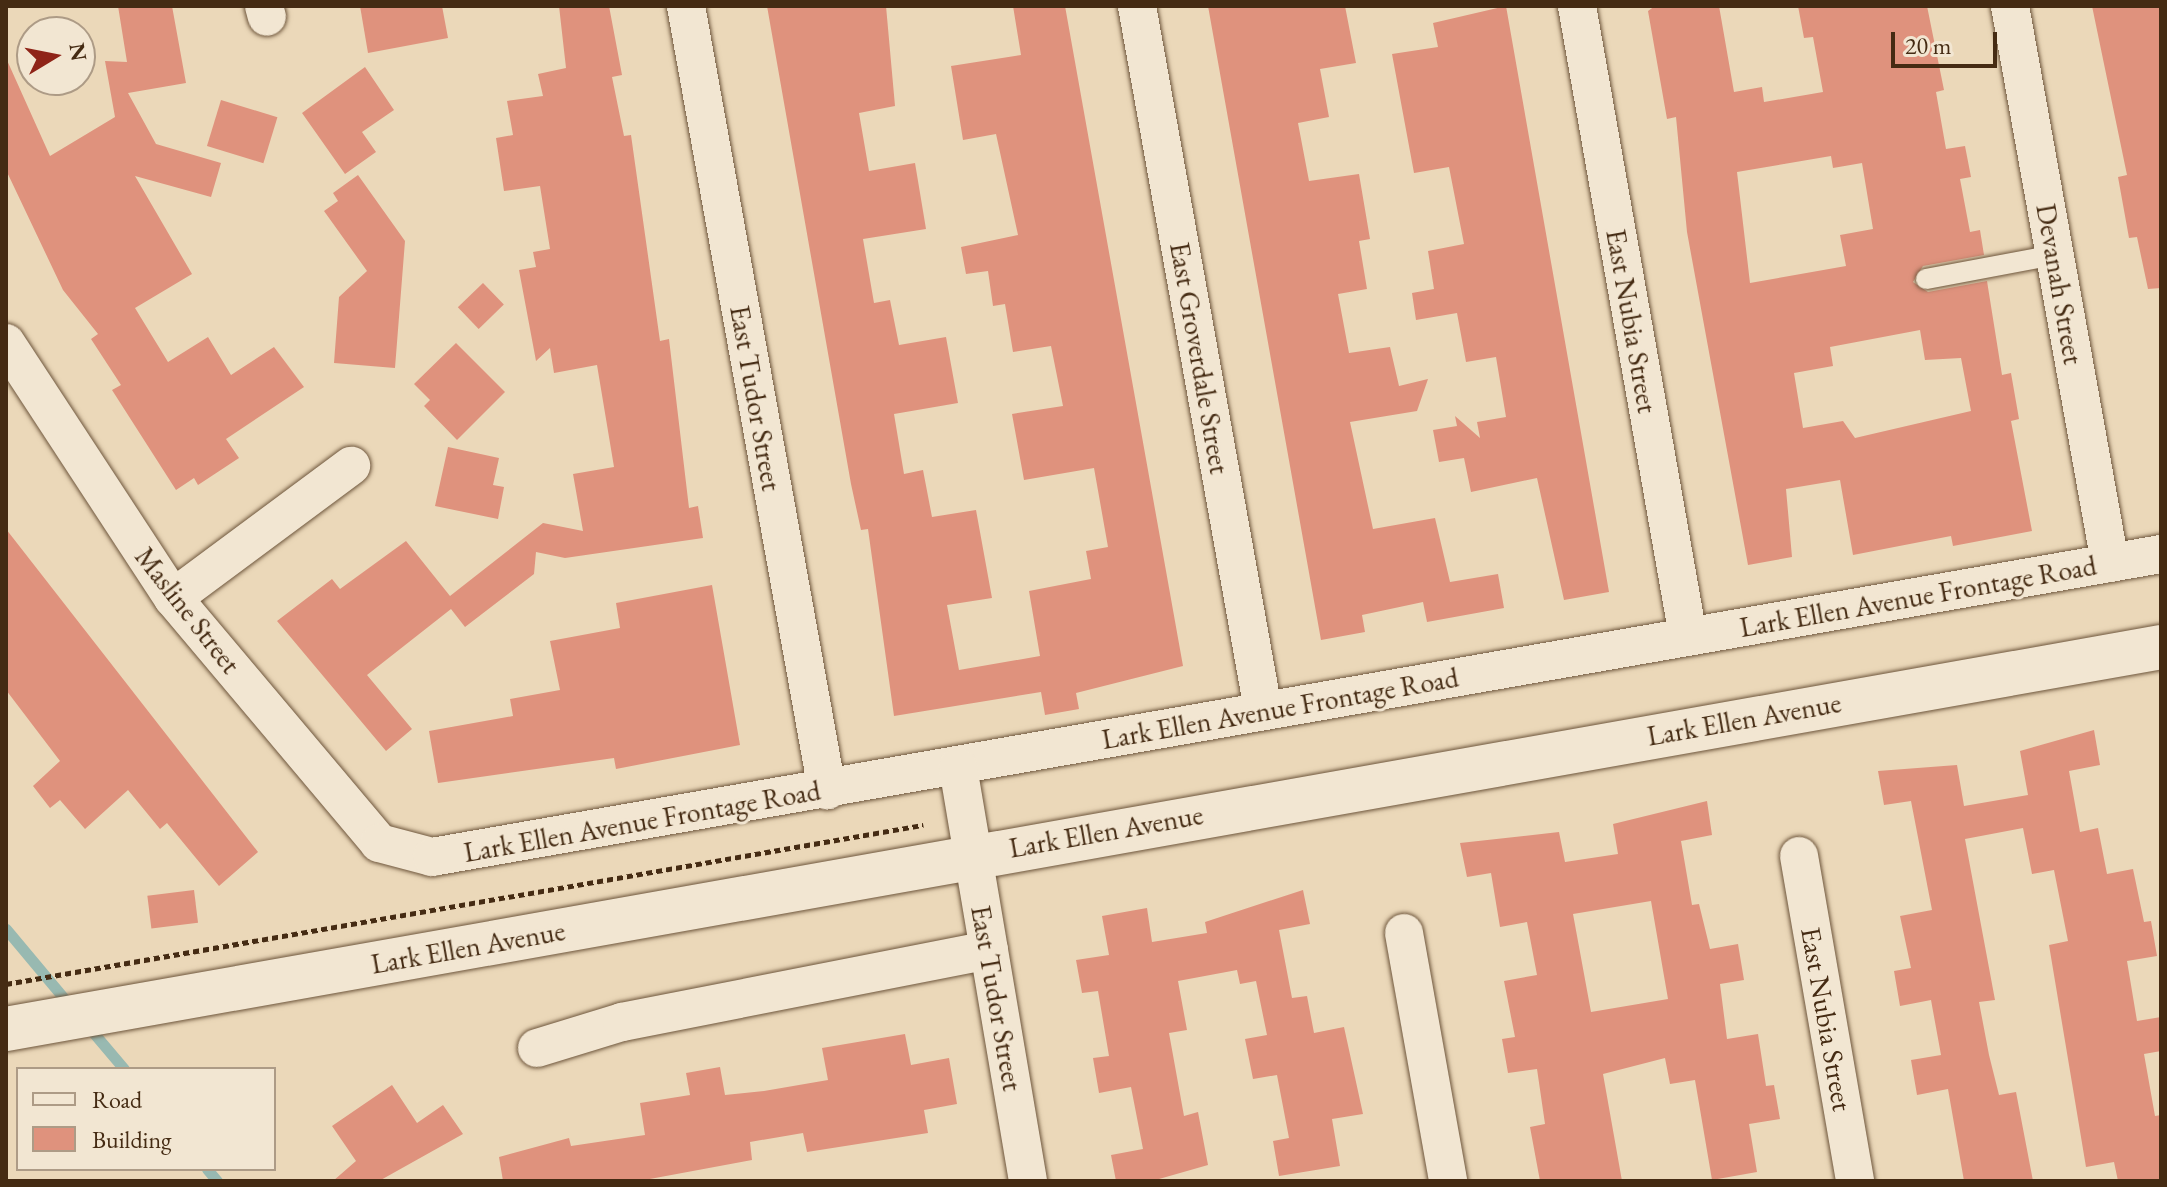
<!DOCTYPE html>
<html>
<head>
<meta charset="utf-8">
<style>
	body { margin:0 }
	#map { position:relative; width:2167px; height:1187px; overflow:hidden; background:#ebd8b9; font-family:"EB Garamond",serif }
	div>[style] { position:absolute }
	.stream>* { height:11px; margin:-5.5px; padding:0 5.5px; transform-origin:5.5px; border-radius:5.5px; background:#98b9b1 }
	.building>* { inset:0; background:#df927d; transform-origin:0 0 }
	.path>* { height:5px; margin-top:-2.5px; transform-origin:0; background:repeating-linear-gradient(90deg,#452b13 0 6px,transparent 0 10px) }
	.roads { filter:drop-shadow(0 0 2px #6e563c) drop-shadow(0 0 2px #6e563c) }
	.service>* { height:20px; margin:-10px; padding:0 10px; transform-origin:10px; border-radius:10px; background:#f2e6d2 }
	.minor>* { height:38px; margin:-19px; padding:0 19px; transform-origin:19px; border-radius:19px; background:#f2e6d2 }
	.tertiary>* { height:44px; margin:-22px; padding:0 22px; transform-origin:22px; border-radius:22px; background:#f2e6d2 }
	span { translate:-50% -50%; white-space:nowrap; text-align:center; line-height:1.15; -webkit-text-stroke:6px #f2e6d2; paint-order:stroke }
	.street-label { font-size:28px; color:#452b13 }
	.frame { position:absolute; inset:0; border:8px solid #452b13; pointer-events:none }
	.legend { position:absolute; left:16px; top:1067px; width:260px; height:104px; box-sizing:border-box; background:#f2e6d2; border:2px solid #ad9b86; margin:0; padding:10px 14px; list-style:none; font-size:24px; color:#452b13 }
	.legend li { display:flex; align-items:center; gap:16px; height:40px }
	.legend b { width:40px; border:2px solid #ad9b86 }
	.north { position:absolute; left:16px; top:16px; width:80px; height:80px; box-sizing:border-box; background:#f2e6d2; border:2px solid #ad9b86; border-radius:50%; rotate:80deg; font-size:22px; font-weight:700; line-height:32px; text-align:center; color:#452b13 }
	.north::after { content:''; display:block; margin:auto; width:28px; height:36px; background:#8f2418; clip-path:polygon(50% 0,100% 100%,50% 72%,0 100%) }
	.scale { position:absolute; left:1891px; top:32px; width:106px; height:36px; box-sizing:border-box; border:4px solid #452b13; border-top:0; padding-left:10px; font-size:24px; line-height:28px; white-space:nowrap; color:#452b13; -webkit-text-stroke:6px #f2e6d2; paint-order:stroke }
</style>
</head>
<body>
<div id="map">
	<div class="stream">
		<i style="left:6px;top:929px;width:103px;rotate:50.1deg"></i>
		<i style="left:86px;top:1024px;width:59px;rotate:49.8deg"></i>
		<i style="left:207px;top:1169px;width:16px;rotate:50deg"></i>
	</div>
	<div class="building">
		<i style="clip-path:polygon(118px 6px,172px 6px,186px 83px,128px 93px,156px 144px,221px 163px,211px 197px,135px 176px,192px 274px,135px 308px,168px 362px,208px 337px,231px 375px,274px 347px,304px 387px,226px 439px,239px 458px,198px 485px,194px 478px,176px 490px,112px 390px,121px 385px,91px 339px,98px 334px,63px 290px,6px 170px,6px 58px,50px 156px,115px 117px,105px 61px,127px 62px)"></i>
		<i style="clip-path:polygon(360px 6px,442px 6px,448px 38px,368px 53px)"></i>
		<i style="clip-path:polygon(559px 6px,609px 6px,622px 75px,612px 77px,624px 136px,631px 135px,660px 341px,669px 339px,689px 508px,698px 506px,703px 538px,565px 558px,536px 552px,534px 574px,465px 627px,451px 609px,367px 675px,412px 729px,386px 751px,277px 621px,332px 579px,340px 589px,406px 541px,450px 596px,543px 523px,583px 531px,573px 474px,614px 467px,597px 365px,554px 373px,550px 348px,536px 361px,519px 270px,536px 267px,533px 252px,550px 249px,540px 186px,504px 191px,496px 138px,513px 135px,507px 101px,543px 96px,538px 74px,566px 68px)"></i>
		<i style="clip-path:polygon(767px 6px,886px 6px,895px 106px,859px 113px,869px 171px,915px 163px,926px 229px,863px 239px,874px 303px,890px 300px,899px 345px,946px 337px,958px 403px,894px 414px,904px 474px,923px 470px,932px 517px,976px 510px,992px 598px,947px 605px,959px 670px,1040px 656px,1029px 591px,1091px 579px,1086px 551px,1108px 547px,1094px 468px,1024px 480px,1012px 414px,1063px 406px,1051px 346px,1013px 352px,1005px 304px,993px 306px,988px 271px,966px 274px,961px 247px,1018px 235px,996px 134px,963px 140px,951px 66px,1021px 55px,1013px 6px,1065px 6px,1183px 666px,1076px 693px,1079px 709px,1045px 715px,1041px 692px,894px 716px,868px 529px,861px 530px,851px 484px)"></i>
		<i style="clip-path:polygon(1208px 6px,1345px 6px,1356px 63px,1320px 69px,1329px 117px,1298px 123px,1309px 181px,1359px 174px,1370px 239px,1359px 241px,1367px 289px,1338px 294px,1349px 353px,1390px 347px,1399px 386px,1428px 379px,1417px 411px,1350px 422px,1373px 529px,1435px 518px,1450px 582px,1498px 574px,1504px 608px,1427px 622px,1423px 602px,1362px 615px,1365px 632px,1321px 640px)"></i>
		<i style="clip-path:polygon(1506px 6px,1609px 592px,1564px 600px,1537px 478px,1471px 492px,1464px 458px,1439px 462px,1433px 430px,1457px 426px,1455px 416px,1480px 438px,1477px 422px,1506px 417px,1496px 357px,1466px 362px,1457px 313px,1416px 320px,1412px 293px,1434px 289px,1428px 251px,1464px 244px,1449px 167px,1414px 173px,1392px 54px,1438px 47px,1433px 23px)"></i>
		<i style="clip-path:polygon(evenodd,1655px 6px,1719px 6px,1734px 92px,1762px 87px,1764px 102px,1823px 92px,1813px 37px,1804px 38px,1798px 6px,1927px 6px,1944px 90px,1936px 92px,1946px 149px,1965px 146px,1971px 177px,1960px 179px,1970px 232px,1980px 230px,1984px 255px,1923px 266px,1913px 282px,1928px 292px,1987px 281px,2002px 375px,2011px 373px,2019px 419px,2011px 421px,2032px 531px,1953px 546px,1951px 536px,1853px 555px,1840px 480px,1786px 489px,1792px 557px,1748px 565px,1687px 232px,1676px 117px,1667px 119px,1648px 11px,1655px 6px,1831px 156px,1833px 168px,1862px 163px,1873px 229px,1840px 235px,1846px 266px,1750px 283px,1737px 172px,1831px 156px,1655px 6px,1920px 330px,1925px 360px,1961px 358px,1971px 411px,1855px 438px,1843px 421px,1803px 428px,1794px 373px,1833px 366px,1830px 347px,1920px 330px)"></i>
		<i style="clip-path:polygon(2092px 6px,2161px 6px,2161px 288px,2148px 289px,2137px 237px,2129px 238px,2118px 177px,2127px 175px)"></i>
		<i style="clip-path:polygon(365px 67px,394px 110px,362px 132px,376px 152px,345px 174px,302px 113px)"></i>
		<i style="left:221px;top:100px;width:59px;height:48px;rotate:17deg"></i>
		<i style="clip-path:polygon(358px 175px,405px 241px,395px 368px,334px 363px,339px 297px,367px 271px,324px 211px,338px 201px,333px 193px)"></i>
		<i style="left:483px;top:283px;width:30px;height:35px;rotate:46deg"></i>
		<i style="clip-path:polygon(456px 343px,505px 392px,457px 440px,424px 406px,430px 400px,414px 384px)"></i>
		<i style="clip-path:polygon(448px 447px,499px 458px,493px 485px,504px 487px,498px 519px,435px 506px)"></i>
		<i style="clip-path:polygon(6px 529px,258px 852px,219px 886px,167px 823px,160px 829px,128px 790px,85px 829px,60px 800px,50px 808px,33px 786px,60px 761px,6px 690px)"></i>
		<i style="clip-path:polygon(712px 585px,740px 745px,616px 769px,614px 758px,438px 783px,429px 731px,513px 716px,510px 699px,560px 690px,550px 641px,620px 628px,616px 603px)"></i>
		<i style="clip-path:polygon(2094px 730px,2100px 765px,2069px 771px,2080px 832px,2098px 828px,2107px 874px,2133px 869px,2144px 922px,2151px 921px,2157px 956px,2127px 961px,2137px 1021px,2161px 1017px,2161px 1051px,2144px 1054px,2155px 1116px,2161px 1115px,2161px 1181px,2118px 1181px,2114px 1162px,2086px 1167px,2049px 945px,2068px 941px,2054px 870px,2032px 874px,2023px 828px,1965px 839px,1995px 1000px,1979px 1002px,1989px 1055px,1999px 1095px,2016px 1092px,2033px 1181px,1964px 1181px,1948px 1089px,1917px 1095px,1911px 1060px,1941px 1055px,1931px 1000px,1900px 1006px,1894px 971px,1911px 968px,1900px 916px,1932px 910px,1911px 801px,1884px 805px,1878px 771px,1957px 765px,1964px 806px,2028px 795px,2020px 751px)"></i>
		<i style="clip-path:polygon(evenodd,1707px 801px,1712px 835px,1681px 841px,1692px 905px,1699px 904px,1710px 949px,1738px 944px,1744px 980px,1720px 984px,1727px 1039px,1758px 1034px,1766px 1086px,1774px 1085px,1780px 1119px,1749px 1124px,1757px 1172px,1712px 1180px,1695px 1080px,1670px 1084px,1665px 1058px,1603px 1074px,1622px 1181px,1540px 1181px,1530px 1127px,1545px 1124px,1537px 1069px,1508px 1073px,1502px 1039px,1515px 1037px,1504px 981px,1537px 975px,1527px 922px,1500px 927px,1491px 873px,1467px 877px,1460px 843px,1559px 832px,1565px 862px,1618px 854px,1613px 824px,1707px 801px,1651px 901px,1668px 999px,1591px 1012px,1573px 914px,1651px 901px)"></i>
		<i style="left:194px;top:890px;width:33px;height:47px;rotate:83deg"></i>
		<i style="clip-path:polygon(1303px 890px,1310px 924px,1279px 930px,1292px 998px,1307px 996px,1314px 1033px,1344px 1027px,1363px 1114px,1332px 1119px,1340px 1166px,1279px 1176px,1273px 1141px,1289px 1138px,1277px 1075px,1253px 1079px,1245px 1039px,1267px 1035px,1256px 981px,1240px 984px,1237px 970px,1178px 981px,1187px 1030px,1169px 1033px,1184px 1116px,1198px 1112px,1208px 1165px,1152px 1181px,1116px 1181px,1111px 1155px,1143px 1149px,1131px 1087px,1099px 1093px,1093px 1058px,1109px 1056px,1098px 991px,1082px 993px,1076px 960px,1109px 955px,1102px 916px,1147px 908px,1152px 942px,1207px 933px,1205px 922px)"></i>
		<i style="clip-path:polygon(905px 1034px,911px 1065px,949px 1058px,957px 1104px,924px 1110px,928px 1133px,807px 1152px,803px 1133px,750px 1142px,752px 1160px,639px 1181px,503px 1181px,499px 1157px,569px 1138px,571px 1146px,645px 1135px,640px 1103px,690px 1095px,686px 1073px,720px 1067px,725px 1095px,764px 1091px,828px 1080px,822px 1048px)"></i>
		<i style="clip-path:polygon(392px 1085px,417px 1123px,443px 1105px,463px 1134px,379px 1181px,333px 1181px,356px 1161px,332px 1126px)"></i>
	</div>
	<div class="path">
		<i style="left:6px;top:984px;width:931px;rotate:-9.84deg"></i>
	</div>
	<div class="roads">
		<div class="service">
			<i style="left:1926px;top:279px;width:130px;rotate:-10.6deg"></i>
		</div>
		<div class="minor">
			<i style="left:264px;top:6px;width:11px;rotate:75deg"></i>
			<i style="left:686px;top:6px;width:797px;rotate:79.8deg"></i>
			<i style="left:1137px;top:6px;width:715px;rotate:79.85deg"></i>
			<i style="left:1577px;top:6px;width:640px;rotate:80.01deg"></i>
			<i style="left:2010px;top:6px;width:566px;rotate:79.82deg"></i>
			<i style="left:6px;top:343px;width:305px;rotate:56.8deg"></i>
			<i style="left:173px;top:598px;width:320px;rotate:49.9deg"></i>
			<i style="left:379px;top:843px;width:55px;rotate:14.8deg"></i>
			<i style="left:432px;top:857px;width:1755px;rotate:-9.94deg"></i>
			<i style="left:173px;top:598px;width:222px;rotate:-36.6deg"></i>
			<i style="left:958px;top:767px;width:420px;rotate:80.4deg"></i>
			<i style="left:1799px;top:856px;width:330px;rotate:80.2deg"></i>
			<i style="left:1404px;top:933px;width:252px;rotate:79.9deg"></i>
			<i style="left:537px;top:1048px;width:89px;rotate:-17deg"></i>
			<i style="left:622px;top:1022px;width:374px;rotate:-11.1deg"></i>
		</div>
		<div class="tertiary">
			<i style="left:6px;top:1029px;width:2189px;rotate:-10.05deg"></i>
		</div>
	</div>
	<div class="street-label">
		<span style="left:2060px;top:284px;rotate:80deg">Devanah Street</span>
		<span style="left:1632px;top:321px;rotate:80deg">East Nubia Street</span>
		<span style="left:1200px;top:358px;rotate:80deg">East Groverdale Street</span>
		<span style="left:756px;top:398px;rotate:80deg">East Tudor Street</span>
		<span style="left:1918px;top:596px;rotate:-10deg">Lark Ellen Avenue Frontage Road</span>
		<span style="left:188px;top:610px;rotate:52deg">Masline Street</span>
		<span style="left:1280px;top:708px;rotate:-10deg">Lark Ellen Avenue Frontage Road</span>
		<span style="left:1744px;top:719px;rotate:-10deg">Lark Ellen Avenue</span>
		<span style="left:642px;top:821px;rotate:-10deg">Lark Ellen Avenue Frontage Road</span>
		<span style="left:1106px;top:831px;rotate:-10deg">Lark Ellen Avenue</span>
		<span style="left:468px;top:947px;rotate:-10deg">Lark Ellen Avenue</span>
		<span style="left:997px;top:998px;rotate:80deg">East Tudor Street</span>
		<span style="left:1827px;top:1019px;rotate:80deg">East Nubia Street</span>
	</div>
	<div class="frame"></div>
	<ul class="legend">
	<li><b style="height:10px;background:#f2e6d2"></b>Road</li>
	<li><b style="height:22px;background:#df927d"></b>Building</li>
	</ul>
	<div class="north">N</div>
	<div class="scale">20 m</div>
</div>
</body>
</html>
